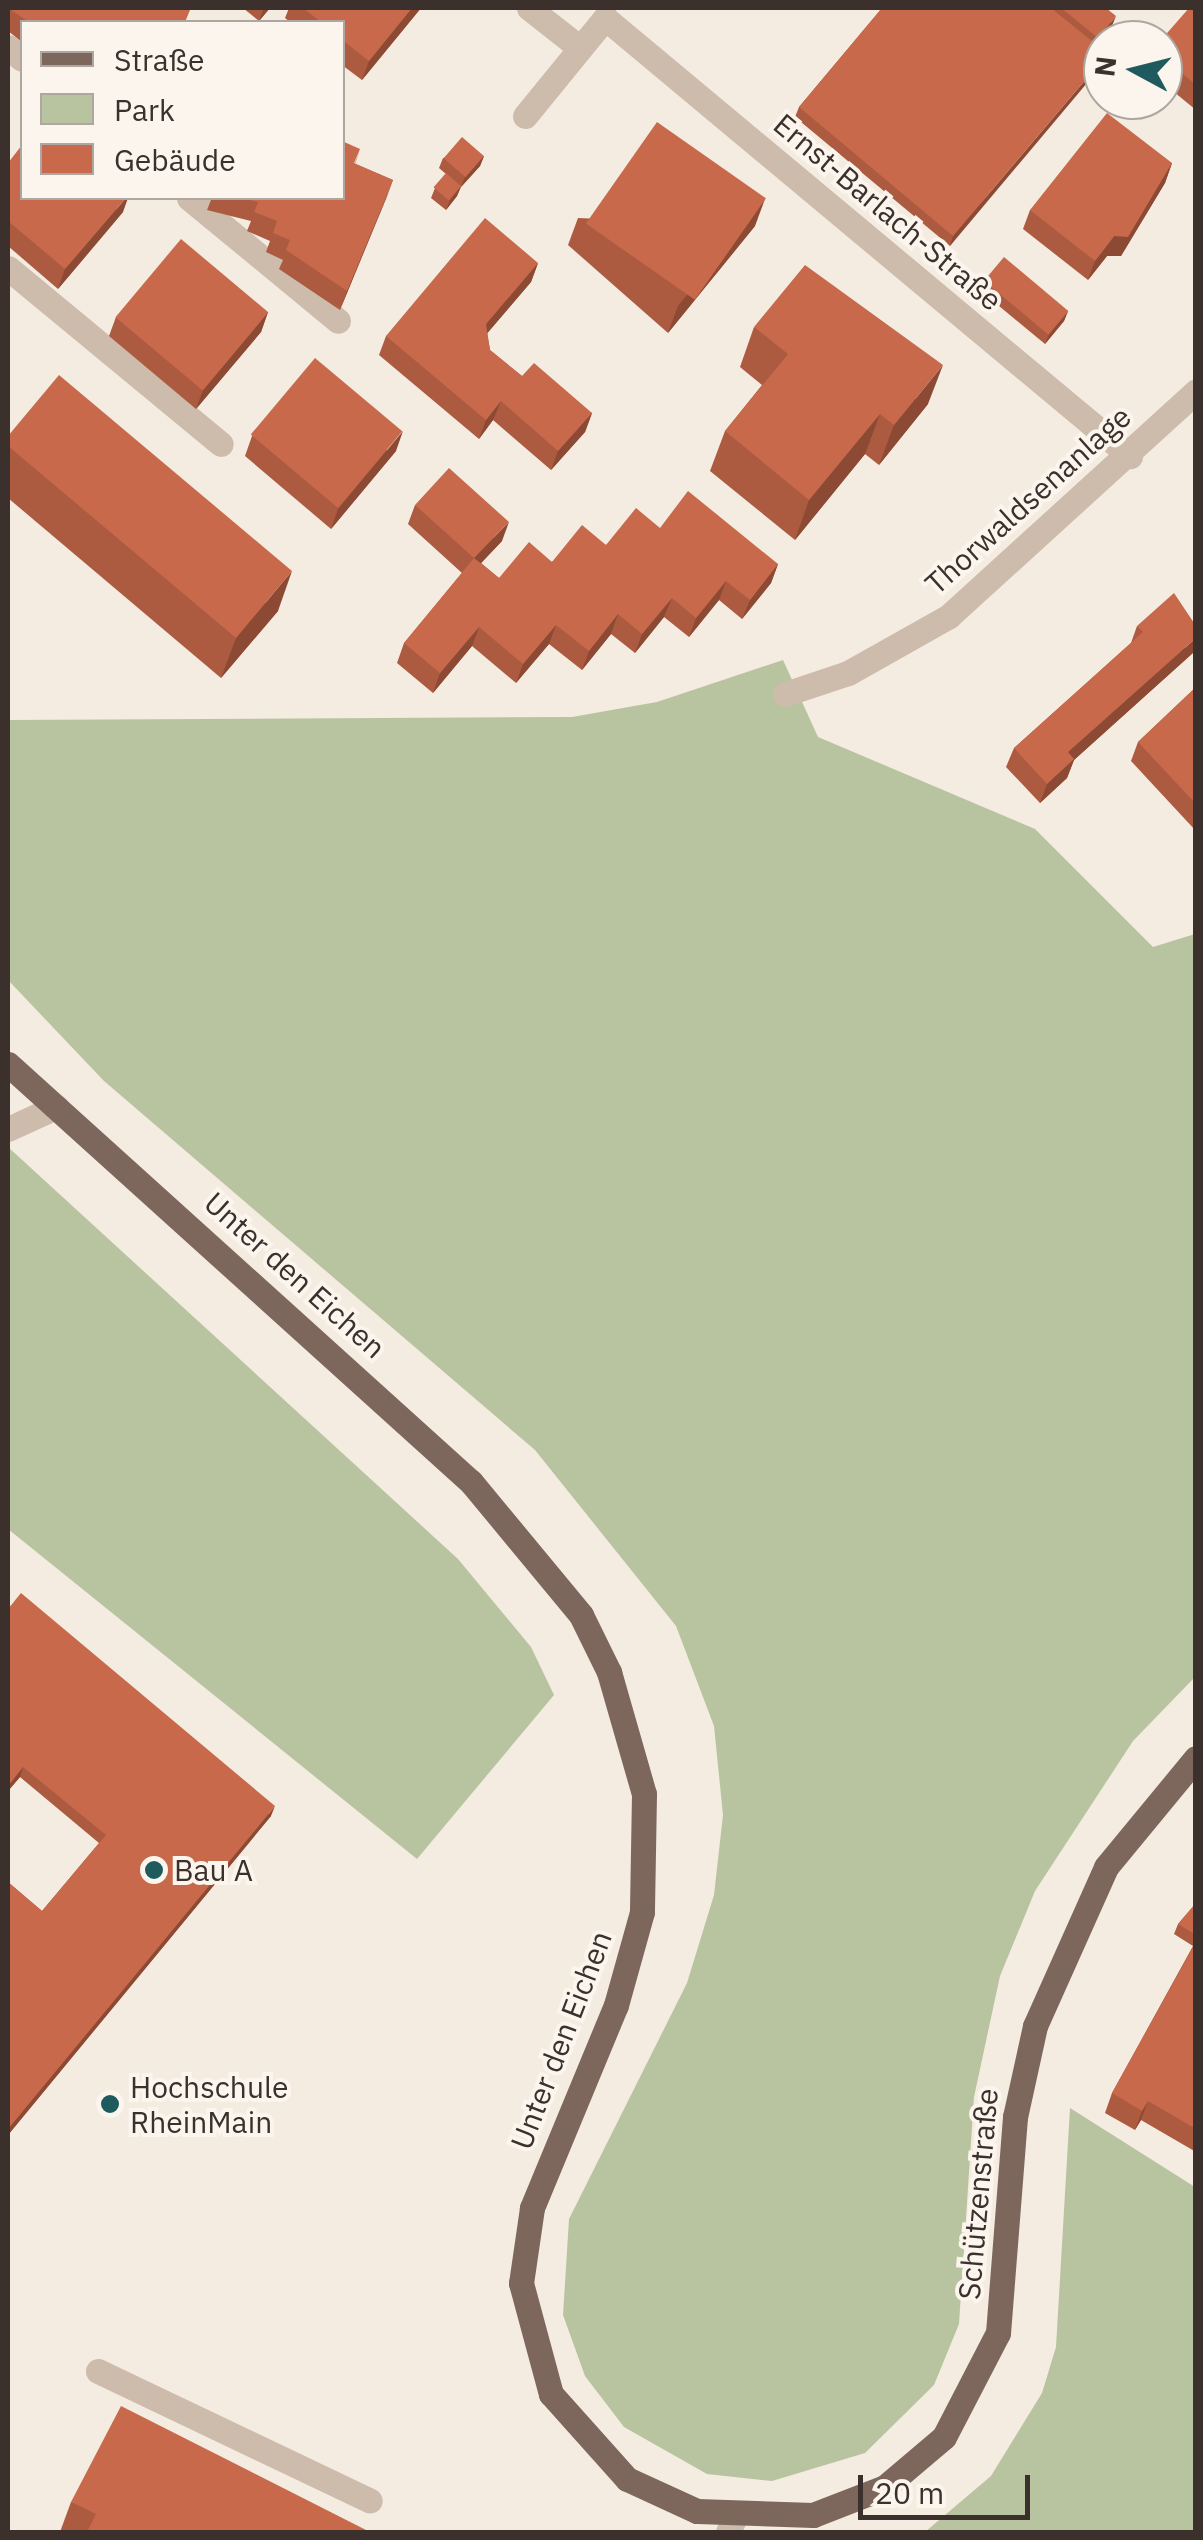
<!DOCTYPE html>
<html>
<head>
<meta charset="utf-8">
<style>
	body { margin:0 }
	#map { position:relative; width:1203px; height:2540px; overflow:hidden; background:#f4ebe1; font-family:"IBM Plex Sans",sans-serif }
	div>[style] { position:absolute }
	.green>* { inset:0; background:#b8c4a0 }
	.minor>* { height:25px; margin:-12.5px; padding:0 12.5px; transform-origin:12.5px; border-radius:12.5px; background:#cdbbac }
	.major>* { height:25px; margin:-12.5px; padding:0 12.5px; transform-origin:12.5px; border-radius:12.5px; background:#7d675c }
	.wall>* { inset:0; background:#ac5a40 }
	.shaded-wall>* { inset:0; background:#8c4a34 }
	.building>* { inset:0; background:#c8694b; transform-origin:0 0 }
	.dots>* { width:28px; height:28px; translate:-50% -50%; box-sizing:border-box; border:5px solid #fbf5ee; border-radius:50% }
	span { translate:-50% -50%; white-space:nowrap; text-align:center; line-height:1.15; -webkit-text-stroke:8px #fbf5ee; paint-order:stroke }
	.street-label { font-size:30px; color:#3b302b }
	.poi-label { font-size:30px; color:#3b302b }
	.left { translate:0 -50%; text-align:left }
	.frame { position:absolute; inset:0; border:10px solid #3b302b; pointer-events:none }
	.legend { position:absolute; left:20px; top:20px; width:325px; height:180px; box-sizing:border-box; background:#fbf5ee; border:2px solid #aea6a0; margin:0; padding:12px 18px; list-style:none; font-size:30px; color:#3b302b }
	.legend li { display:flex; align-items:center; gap:20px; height:50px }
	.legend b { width:50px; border:2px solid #aea6a0 }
	.north { position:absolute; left:1083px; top:20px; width:100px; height:100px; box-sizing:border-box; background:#fbf5ee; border:2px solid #aea6a0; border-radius:50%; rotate:277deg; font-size:28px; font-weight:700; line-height:40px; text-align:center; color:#3b302b }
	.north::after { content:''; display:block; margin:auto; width:35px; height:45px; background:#1f5a5e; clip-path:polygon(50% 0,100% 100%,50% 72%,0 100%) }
	.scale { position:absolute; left:858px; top:2475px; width:172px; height:45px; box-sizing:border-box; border:5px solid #3b302b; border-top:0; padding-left:12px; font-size:30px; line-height:35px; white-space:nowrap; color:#3b302b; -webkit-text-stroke:8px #fbf5ee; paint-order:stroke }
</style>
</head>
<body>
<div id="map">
	<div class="green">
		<i style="clip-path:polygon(783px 660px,818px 737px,1035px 829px,1153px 947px,1195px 934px,1195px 1677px,1133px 1741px,1035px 1891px,1000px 1976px,974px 2097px,959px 2324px,934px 2385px,865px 2453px,772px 2481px,707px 2474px,624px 2427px,585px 2376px,563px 2315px,569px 2219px,687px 1983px,714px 1895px,723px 1815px,714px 1726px,676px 1626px,535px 1450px,104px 1081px,8px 980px,8px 720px,572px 717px,657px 702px)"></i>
		<i style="clip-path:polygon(8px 1147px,458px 1559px,531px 1647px,554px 1695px,417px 1859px,8px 1529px)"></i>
		<i style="clip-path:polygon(1070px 2108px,1195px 2187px,1195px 2532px,925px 2532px,991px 2476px,1042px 2393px,1056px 2347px)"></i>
	</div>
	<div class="minor">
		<i style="left:529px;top:8px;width:65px;rotate:38.1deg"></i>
		<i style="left:8px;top:47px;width:18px;rotate:41deg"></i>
		<i style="left:525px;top:116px;width:127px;rotate:-50.8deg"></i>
		<i style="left:605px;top:18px;width:684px;rotate:39.84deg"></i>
		<i style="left:189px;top:198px;width:193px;rotate:39.5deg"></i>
		<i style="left:8px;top:268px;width:276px;rotate:39.6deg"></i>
		<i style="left:785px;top:694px;width:66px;rotate:-18.4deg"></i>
		<i style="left:848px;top:673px;width:116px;rotate:-29.4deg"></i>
		<i style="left:949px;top:616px;width:334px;rotate:-42.3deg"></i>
		<i style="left:8px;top:1129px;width:53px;rotate:-24.6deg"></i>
		<i style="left:98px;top:2371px;width:301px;rotate:25.5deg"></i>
		<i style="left:728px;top:2532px;width:14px;rotate:-65deg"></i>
	</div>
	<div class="major">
		<i style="left:8px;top:1064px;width:624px;rotate:42.08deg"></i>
		<i style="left:471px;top:1482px;width:173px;rotate:50.4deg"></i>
		<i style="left:581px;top:1615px;width:64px;rotate:63.8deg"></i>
		<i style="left:609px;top:1672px;width:127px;rotate:74deg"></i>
		<i style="left:644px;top:1794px;width:118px;rotate:91deg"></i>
		<i style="left:642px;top:1912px;width:97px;rotate:105.6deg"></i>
		<i style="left:616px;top:2005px;width:220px;rotate:112.5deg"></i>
		<i style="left:532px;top:2208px;width:76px;rotate:98.3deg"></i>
		<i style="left:521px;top:2283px;width:115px;rotate:74.9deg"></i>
		<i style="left:551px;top:2394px;width:114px;rotate:48.2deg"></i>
		<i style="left:627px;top:2479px;width:77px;rotate:24.6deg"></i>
		<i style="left:697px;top:2511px;width:116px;rotate:2deg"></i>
		<i style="left:813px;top:2515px;width:77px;rotate:-21.3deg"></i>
		<i style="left:885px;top:2487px;width:77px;rotate:-40.3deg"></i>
		<i style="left:944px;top:2437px;width:117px;rotate:-62.6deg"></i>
		<i style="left:998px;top:2333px;width:217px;rotate:-85.5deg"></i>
		<i style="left:1015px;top:2117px;width:93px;rotate:-77.6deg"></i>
		<i style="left:1035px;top:2026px;width:174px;rotate:-65.9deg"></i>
		<i style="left:1106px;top:1867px;width:141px;rotate:-50.5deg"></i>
	</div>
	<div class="wall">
		<i style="clip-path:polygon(8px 8px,186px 22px,22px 22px,22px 42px,8px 31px)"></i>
		<i style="clip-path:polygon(243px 8px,270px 8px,259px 21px)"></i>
		<i style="clip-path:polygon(289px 8px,421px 8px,362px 80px,342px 65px,342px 22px,290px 22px,285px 18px)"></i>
		<i style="clip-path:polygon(882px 8px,1106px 8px,1112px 26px,1096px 45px,950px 246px,795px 117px,799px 107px)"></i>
		<i style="clip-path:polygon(1196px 8px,1196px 110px,1163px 83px,1163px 40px)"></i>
		<i style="clip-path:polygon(360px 149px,355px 164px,393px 180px,340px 310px,279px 269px,283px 260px,266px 252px,270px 241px,247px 231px,251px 221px,207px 210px,211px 200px,206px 198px,342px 198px)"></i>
		<i style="clip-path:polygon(484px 156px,480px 166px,461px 187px,457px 196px,446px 210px,431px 198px,435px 188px,446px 174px,439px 168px,443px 158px)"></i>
		<i style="clip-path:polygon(8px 163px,123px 212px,58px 289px,8px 246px)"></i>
		<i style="clip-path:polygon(1172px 163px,1165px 183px,1121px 256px,1107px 256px,1088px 280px,1023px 229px,1030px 210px)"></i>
		<i style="clip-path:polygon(578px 218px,755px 226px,668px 333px,568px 245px)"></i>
		<i style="clip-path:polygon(538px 263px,531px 282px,487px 333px,490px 350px,522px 376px,592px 413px,585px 432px,551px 470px,493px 420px,479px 439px,379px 355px,386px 336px)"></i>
		<i style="clip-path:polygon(985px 281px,1068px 311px,1064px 321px,1045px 344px,981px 291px)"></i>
		<i style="clip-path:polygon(268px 312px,261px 332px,196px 409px,109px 336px,116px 317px)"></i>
		<i style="clip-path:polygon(754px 327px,928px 404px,879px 465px,865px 454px,795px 540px,710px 471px,725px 431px,762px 385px,740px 367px)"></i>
		<i style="clip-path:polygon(8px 436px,278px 611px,221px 678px,8px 498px)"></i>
		<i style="clip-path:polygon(252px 436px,396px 451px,331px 529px,245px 456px)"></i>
		<i style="clip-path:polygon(415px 505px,502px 541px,481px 563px,499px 578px,660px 528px,778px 564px,771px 583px,742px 619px,719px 600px,689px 637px,664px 617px,635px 653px,611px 634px,582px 670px,549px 644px,516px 683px,472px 646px,433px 693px,397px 663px,404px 643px,462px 573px,408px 524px)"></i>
		<i style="clip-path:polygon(1137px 626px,1194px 652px,1074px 760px,1067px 778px,1040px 803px,1006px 767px,1014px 748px,1131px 643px)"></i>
		<i style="clip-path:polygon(1196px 687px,1196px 831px,1131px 761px,1138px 742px)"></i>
		<i style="clip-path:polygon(8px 1609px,271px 1816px,8px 2135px,8px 1882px,42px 1911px,99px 1843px,20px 1777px,8px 1791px)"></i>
		<i style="clip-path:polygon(1196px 1903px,1196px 2152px,1141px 2120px,1135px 2130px,1105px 2113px,1112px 2093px,1193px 1946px,1174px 1934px,1178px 1924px)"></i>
		<i style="clip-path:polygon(71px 2502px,370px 2532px,60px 2532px)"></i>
	</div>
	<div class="shaded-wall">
		<i style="clip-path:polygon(266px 8px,270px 8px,259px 21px,263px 10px)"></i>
		<i style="clip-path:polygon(412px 8px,421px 8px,362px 80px,369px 61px)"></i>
		<i style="clip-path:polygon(1116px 16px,1112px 26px,1094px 48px,1098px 38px)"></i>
		<i style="clip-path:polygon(1103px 59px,1103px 64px,950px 246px,953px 236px)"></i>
		<i style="clip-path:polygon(484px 156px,480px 166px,461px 187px,465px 177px)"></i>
		<i style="clip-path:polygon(1172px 163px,1165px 183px,1121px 256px,1107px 256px,1088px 280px,1095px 261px)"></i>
		<i style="clip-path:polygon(393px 180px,386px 199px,340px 310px,347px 291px)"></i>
		<i style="clip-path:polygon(461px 186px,457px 196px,446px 210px,450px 200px)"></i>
		<i style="clip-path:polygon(126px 198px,128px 198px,123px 212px,58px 289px,65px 269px)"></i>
		<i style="clip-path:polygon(765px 199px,755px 226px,668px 333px,678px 306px)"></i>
		<i style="clip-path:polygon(538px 263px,531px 282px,479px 343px,486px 324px)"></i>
		<i style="clip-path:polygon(1068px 311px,1064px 321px,1045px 344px,1049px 334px)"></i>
		<i style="clip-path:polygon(268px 312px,261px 332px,196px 409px,203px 390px)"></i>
		<i style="clip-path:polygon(943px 365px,928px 404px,879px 465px,894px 425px)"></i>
		<i style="clip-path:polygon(501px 401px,493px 420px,479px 439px,486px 420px)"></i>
		<i style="clip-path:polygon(592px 413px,585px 432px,551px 470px,558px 451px)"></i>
		<i style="clip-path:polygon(880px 414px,865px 454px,795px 540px,809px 500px)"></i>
		<i style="clip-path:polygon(403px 431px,396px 451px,331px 529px,338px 509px)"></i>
		<i style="clip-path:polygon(509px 522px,502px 541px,467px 578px,474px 558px)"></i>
		<i style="clip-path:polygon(778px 564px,771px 583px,742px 619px,750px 600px)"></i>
		<i style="clip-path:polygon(292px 571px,278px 611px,221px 678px,236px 638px)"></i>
		<i style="clip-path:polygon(726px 581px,719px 600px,689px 637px,696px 618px)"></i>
		<i style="clip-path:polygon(672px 598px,664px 617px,635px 653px,642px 634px)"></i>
		<i style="clip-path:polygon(618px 614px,611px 634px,582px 670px,589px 651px)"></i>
		<i style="clip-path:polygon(556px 625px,549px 644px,516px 683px,523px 664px)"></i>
		<i style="clip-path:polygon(479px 627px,472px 646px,433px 693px,440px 673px)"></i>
		<i style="clip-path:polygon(1196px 638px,1194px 652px,1074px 760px,1067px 778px,1040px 803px,1047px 784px,1068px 752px)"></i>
		<i style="clip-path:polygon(23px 1767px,20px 1777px,8px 1791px,8px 1786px)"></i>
		<i style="clip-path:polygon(275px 1806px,271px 1816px,8px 2135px,8px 2129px)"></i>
		<i style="clip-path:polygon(1148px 2101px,1141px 2120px,1135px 2130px,1142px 2111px)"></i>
	</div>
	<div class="building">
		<i style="clip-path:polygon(8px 8px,184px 8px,190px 10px,185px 22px,29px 22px)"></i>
		<i style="clip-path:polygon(303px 8px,412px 8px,369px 61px,342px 40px,342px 22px,321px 22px)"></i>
		<i style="clip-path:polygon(882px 8px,1051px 8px,1103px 50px,1103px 59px,953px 236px,799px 107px)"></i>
		<i style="clip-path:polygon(1061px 8px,1106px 8px,1116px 16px,1098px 38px)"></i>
		<i style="clip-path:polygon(1189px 8px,1196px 8px,1196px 85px,1163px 57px,1163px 40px,1161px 40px)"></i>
		<i style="clip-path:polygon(1107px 113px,1172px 163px,1128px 237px,1114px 236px,1095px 261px,1030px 210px)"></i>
		<i style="left:657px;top:122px;width:133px;height:124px;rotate:35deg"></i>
		<i style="left:462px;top:137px;width:29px;height:28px;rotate:41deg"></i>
		<i style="clip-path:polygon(342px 141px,360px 149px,354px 163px,393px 180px,347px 291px,286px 250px,290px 240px,273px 233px,277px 221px,254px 212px,258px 202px,242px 198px,342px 198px)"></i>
		<i style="clip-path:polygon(22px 145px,22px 198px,126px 198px,65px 269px,8px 221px,8px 163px)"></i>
		<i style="left:446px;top:173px;width:20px;height:19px;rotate:41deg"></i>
		<i style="clip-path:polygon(485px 218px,538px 263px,486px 324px,490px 350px,522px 376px,534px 363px,592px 413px,558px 451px,501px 401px,486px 420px,386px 336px)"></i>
		<i style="left:181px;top:239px;width:114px;height:102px;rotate:40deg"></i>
		<i style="left:1004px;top:257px;width:84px;height:31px;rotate:40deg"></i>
		<i style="clip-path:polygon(805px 265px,943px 365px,894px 425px,880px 414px,809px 500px,725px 431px,788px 354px,754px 327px)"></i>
		<i style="left:315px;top:358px;width:114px;height:100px;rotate:40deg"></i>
		<i style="clip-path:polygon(59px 375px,292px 571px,236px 638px,8px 446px,8px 436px)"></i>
		<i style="clip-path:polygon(449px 468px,509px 522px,474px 558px,499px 578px,529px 542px,552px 562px,582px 525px,606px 545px,636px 508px,660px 528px,688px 491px,778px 564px,750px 600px,726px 581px,696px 618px,672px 598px,642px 634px,618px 614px,589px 651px,556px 625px,523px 664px,479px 627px,440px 673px,404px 643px,474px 558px,415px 505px)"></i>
		<i style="clip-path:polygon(1174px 593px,1196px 626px,1196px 638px,1068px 752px,1074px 759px,1047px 784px,1014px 748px,1143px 632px,1137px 626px)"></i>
		<i style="clip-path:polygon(1196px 687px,1196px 804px,1138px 742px)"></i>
		<i style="clip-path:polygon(21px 1593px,275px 1806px,8px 2129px,8px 1882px,42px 1911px,106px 1835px,23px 1767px,8px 1786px,8px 1609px)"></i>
		<i style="clip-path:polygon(1196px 1903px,1196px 1935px,1178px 1924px)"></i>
		<i style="clip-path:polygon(1196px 1942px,1196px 2129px,1148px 2101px,1142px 2111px,1112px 2093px)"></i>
		<i style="clip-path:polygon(121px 2406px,370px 2532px,87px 2532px,96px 2514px,71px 2502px)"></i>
	</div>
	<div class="dots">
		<i style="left:154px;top:1870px;background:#1f5a5e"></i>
		<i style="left:110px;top:2104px;background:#1f5a5e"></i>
	</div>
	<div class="street-label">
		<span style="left:888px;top:212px;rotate:40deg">Ernst-Barlach-Straße</span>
		<span style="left:1028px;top:500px;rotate:-42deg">Thorwaldsenanlage</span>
		<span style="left:295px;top:1275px;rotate:42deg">Unter den Eichen</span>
		<span style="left:561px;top:2040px;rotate:-69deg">Unter den Eichen</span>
		<span style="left:978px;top:2194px;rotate:-85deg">Schützenstraße</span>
	</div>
	<div class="poi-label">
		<span class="left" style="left:174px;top:1870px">Bau A</span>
		<span class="left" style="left:130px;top:2104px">Hochschule<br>RheinMain</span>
	</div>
	<div class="frame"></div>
	<ul class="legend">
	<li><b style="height:12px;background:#7d675c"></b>Straße</li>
	<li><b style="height:28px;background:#b8c4a0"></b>Park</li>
	<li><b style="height:28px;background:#c8694b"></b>Gebäude</li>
	</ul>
	<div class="north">N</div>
	<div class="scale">20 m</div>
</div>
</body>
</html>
